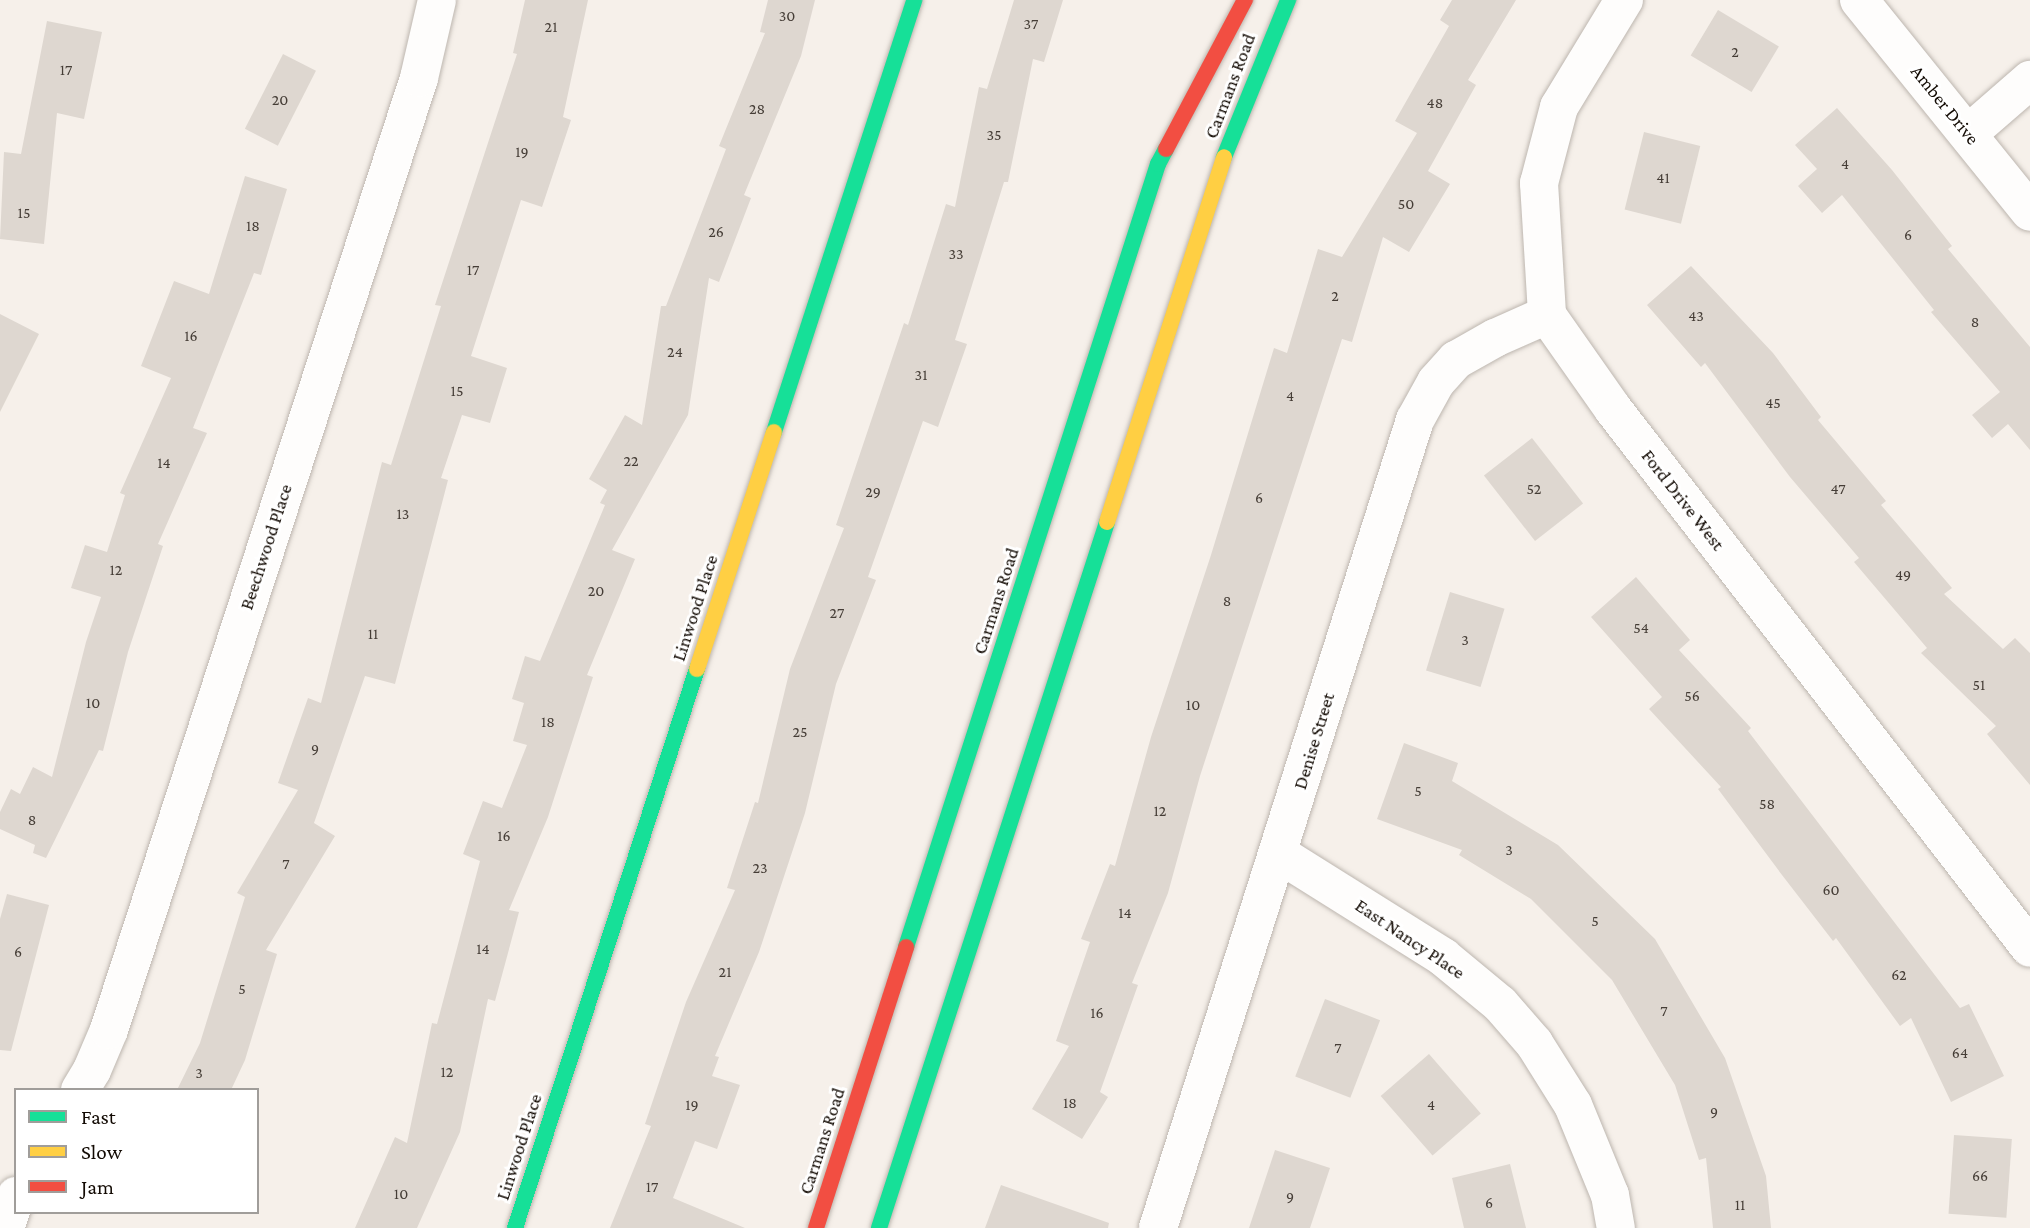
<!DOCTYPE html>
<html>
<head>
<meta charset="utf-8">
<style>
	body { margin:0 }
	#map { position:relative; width:2030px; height:1228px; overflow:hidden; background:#f6f0ea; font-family:"Crimson Pro",serif }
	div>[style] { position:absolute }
	.building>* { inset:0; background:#ded7d0; transform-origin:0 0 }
	.roads { filter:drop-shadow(0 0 2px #bdb6af) drop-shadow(0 0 2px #bdb6af) }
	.street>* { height:38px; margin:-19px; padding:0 19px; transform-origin:19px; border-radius:19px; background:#fefdfc }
	.fast>* { height:16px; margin:-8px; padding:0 8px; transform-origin:8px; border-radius:8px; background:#16e098 }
	.slow>* { height:16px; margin:-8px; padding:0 8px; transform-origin:8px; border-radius:8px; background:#ffcf43 }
	.jam>* { height:16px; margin:-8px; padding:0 8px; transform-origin:8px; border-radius:8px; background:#f24e42 }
	span { translate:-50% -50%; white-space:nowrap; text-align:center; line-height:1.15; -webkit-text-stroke:6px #fff; paint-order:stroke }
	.number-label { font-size:16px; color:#453d36 }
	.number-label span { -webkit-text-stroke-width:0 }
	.street-label { font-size:19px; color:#120a03 }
	.legend { position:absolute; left:14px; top:1088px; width:245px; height:126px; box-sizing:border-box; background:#fff; border:2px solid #a09d9a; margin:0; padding:9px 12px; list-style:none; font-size:21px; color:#120a03 }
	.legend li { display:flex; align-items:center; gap:14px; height:35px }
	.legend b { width:35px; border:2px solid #a09d9a }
</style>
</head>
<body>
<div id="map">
	<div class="building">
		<i style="clip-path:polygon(525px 0,588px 0,563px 117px,571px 120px,542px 207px,521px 200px,471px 356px,507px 368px,490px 423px,462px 415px,441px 478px,448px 480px,395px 684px,365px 676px,314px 823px,335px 836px,266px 950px,277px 954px,245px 1060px,231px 1090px,177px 1090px,200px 1043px,245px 897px,237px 893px,298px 790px,278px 783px,308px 698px,321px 703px,382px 462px,391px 465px,441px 306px,435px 305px,517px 54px,513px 53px)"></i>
		<i style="clip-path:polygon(768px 0,815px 0,801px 56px,744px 195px,751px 198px,719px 282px,709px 278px,688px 415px,612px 550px,635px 559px,587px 675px,593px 677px,548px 817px,509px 910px,519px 912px,495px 1001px,488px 999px,460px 1132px,417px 1228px,355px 1228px,395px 1137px,407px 1143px,432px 1023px,437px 1024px,480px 861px,463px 854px,483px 801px,502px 808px,527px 745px,513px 741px,524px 703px,512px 699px,525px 656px,540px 661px,605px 505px,600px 503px,607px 490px,589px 479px,625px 415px,642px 425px,661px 306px,666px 306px,726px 149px,719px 146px,765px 33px,760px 32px)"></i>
		<i style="clip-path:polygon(1014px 0,1063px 0,1044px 62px,1033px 59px,1008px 182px,1004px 182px,955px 340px,967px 344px,938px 427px,923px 421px,868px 577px,876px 580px,836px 684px,805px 813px,759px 952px,715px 1056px,719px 1057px,712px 1076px,740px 1085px,717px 1149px,695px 1141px,673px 1198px,745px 1228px,610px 1228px,651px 1126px,645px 1124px,686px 1002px,735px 890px,727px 888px,755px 802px,758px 803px,790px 669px,844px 528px,836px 525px,904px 323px,908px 325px,946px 204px,955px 207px,979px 87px,987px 89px)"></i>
		<i style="clip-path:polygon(1452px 0,1516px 0,1468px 80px,1476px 85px,1428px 171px,1450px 184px,1409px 252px,1383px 237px,1352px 342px,1342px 339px,1200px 776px,1168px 893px,1132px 983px,1138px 985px,1100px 1092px,1108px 1097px,1082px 1139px,1032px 1109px,1069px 1046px,1056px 1041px,1090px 942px,1081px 939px,1110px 864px,1115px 866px,1151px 737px,1211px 555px,1274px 348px,1287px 353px,1318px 249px,1342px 257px,1417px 133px,1395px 121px,1449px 26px,1440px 20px)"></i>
		<i style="left:1718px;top:10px;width:71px;height:53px;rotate:31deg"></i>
		<i style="clip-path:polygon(47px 21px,102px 32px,84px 119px,57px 113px,44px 244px,0 239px,4px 152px,21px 154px)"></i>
		<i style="left:283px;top:54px;width:37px;height:84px;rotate:27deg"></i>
		<i style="clip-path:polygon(1837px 108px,1892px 170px,1952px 246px,1948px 249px,2030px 347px,2030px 450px,2008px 424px,1992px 438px,1972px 415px,2000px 392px,1931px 312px,1934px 310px,1842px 195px,1822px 213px,1798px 186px,1817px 169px,1795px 145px)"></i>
		<i style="left:1644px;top:132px;width:58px;height:80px;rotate:14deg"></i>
		<i style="clip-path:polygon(245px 176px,287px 189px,261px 275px,254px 273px,193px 428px,207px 433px,158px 544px,163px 546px,128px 652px,103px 751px,99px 750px,46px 858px,33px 853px,35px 845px,0 829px,0 812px,11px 789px,20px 794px,33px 767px,52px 777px,86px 642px,101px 597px,71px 588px,85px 545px,107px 552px,125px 495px,120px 493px,171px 378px,141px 366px,174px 281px,209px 294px)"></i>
		<i style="clip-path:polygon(1691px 266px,1773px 353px,1821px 417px,1818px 420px,1886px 501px,1881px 505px,1952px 588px,1944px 594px,2003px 649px,2015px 638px,2030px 653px,2030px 785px,1987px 734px,1996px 726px,1921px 653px,1927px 648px,1854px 562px,1859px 558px,1790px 477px,1705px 363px,1701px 367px,1647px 305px)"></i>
		<i style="clip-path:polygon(0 314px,39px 334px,0 412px)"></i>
		<i style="left:1532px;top:438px;width:83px;height:61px;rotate:52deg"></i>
		<i style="clip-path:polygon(1636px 577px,1690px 640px,1679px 650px,1751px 728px,1748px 731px,1960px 1008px,1969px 1004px,2004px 1076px,1951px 1102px,1911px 1018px,1900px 1026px,1836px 938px,1833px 941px,1782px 875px,1718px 789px,1721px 787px,1649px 709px,1662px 697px,1591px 617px)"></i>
		<i style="left:1450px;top:592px;width:57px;height:82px;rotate:17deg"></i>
		<i style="clip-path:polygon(1404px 743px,1458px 763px,1452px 781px,1558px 845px,1655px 939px,1725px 1058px,1766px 1176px,1771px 1228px,1713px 1228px,1706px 1158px,1699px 1160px,1675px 1085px,1612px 980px,1531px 899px,1459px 855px,1462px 850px,1377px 819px)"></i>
		<i style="clip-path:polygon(7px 894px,49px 905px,11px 1051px,0 1050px,0 919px)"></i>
		<i style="left:1325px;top:999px;width:59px;height:83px;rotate:21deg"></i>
		<i style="left:1429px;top:1054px;width:79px;height:64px;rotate:49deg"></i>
		<i style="left:1954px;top:1135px;width:58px;height:79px;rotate:4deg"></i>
		<i style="clip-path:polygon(1275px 1150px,1330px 1168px,1310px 1228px,1249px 1228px)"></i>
		<i style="clip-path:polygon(1510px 1164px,1526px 1228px,1464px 1228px,1452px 1178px)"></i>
		<i style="clip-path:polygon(1001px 1185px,1109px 1223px,1108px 1228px,985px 1228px)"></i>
	</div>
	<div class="roads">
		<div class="street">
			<i style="left:1624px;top:0;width:125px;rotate:121.3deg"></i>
			<i style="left:1559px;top:107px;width:79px;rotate:104.7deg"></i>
			<i style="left:1539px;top:183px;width:132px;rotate:86.5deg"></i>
			<i style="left:1547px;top:315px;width:115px;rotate:54.9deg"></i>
			<i style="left:1613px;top:409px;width:681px;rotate:52.27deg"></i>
			<i style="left:1859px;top:0;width:272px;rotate:51.1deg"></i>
			<i style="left:1969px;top:133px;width:81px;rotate:-41deg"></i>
			<i style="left:1279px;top:854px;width:194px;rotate:32.1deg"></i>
			<i style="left:1443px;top:957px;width:74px;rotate:39.5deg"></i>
			<i style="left:1500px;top:1004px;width:52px;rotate:48.9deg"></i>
			<i style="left:1534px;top:1043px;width:73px;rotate:57.8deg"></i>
			<i style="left:1573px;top:1105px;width:97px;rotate:67.7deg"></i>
			<i style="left:1610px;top:1195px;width:34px;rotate:80deg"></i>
			<i style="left:80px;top:1090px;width:23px;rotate:-59deg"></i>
			<i style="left:92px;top:1070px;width:43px;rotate:-67deg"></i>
			<i style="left:109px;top:1030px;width:1001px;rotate:-71.96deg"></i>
			<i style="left:419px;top:78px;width:80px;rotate:-77deg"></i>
			<i style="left:5px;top:1228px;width:34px;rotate:-71deg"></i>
			<i style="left:1158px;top:1228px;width:848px;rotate:-72.36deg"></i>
			<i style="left:1415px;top:420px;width:43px;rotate:-61.1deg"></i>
			<i style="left:1436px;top:382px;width:30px;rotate:-48deg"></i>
			<i style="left:1456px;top:360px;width:45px;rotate:-29.4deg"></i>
			<i style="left:1495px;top:338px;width:57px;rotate:-23.9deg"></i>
		</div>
		<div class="fast">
			<i style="left:1224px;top:157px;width:170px;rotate:-67.8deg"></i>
			<i style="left:774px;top:432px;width:454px;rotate:-72deg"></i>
			<i style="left:906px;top:947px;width:823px;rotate:-72.16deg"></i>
			<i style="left:1158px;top:164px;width:17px;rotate:-62deg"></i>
			<i style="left:515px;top:1228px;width:588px;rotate:-71.97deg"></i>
			<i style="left:879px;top:1228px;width:742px;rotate:-72.1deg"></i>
		</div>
		<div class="slow">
			<i style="left:1107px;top:522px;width:383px;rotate:-72.2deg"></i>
			<i style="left:697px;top:669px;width:249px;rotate:-72deg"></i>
		</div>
		<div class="jam">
			<i style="left:1166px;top:149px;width:169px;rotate:-62.1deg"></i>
			<i style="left:816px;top:1228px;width:295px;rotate:-72.2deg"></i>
		</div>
	</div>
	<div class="number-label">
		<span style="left:787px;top:16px">30</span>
		<span style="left:1031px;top:24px">37</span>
		<span style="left:551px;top:27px">21</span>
		<span style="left:1735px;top:52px">2</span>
		<span style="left:66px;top:70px">17</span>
		<span style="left:280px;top:100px">20</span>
		<span style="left:1435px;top:103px">48</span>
		<span style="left:757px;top:109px">28</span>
		<span style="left:994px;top:135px">35</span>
		<span style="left:522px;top:152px">19</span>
		<span style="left:1845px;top:164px">4</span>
		<span style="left:1663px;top:178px">41</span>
		<span style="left:1406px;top:204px">50</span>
		<span style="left:24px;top:213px">15</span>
		<span style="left:253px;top:226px">18</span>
		<span style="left:716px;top:232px">26</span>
		<span style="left:1908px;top:235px">6</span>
		<span style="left:956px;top:254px">33</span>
		<span style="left:473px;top:270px">17</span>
		<span style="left:1335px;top:296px">2</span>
		<span style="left:1696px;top:316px">43</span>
		<span style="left:1975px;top:322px">8</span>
		<span style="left:191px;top:336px">16</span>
		<span style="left:675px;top:352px">24</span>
		<span style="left:921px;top:375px">31</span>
		<span style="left:457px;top:391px">15</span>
		<span style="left:1290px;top:396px">4</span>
		<span style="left:1773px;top:403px">45</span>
		<span style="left:631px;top:461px">22</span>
		<span style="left:164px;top:463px">14</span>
		<span style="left:1534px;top:489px">52</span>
		<span style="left:1838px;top:489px">47</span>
		<span style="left:873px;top:492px">29</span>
		<span style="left:1259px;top:498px">6</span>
		<span style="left:403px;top:514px">13</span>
		<span style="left:116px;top:570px">12</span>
		<span style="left:1903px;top:575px">49</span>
		<span style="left:596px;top:591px">20</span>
		<span style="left:1227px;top:601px">8</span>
		<span style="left:837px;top:613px">27</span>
		<span style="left:1641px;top:628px">54</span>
		<span style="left:373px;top:634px">11</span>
		<span style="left:1465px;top:640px">3</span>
		<span style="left:1979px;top:685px">51</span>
		<span style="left:1692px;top:696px">56</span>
		<span style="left:93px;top:703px">10</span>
		<span style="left:1193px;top:705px">10</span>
		<span style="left:548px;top:722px">18</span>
		<span style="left:800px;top:732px">25</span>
		<span style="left:315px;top:749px">9</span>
		<span style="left:1418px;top:791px">5</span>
		<span style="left:1767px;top:804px">58</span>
		<span style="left:1160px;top:811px">12</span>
		<span style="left:32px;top:820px">8</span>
		<span style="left:504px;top:836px">16</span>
		<span style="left:1509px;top:850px">3</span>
		<span style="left:286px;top:864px">7</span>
		<span style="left:760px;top:868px">23</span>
		<span style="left:1831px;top:890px">60</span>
		<span style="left:1125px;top:913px">14</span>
		<span style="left:1595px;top:921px">5</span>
		<span style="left:483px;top:949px">14</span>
		<span style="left:18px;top:952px">6</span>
		<span style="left:725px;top:972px">21</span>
		<span style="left:1899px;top:975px">62</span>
		<span style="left:242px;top:989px">5</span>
		<span style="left:1664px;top:1011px">7</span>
		<span style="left:1097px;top:1013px">16</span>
		<span style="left:1338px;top:1048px">7</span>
		<span style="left:1960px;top:1053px">64</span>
		<span style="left:447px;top:1072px">12</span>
		<span style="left:199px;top:1073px">3</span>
		<span style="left:1070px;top:1103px">18</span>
		<span style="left:692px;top:1105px">19</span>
		<span style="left:1431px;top:1105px">4</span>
		<span style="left:1714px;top:1112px">9</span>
		<span style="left:1980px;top:1176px">66</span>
		<span style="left:652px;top:1187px">17</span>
		<span style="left:401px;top:1194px">10</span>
		<span style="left:1290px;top:1197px">9</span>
		<span style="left:1489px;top:1203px">6</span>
		<span style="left:1740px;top:1205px">11</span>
	</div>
	<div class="street-label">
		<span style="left:1230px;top:86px;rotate:-69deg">Carmans Road</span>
		<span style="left:1945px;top:105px;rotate:51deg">Amber Drive</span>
		<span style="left:1683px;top:500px;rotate:52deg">Ford Drive West</span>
		<span style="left:266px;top:547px;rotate:-72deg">Beechwood Place</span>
		<span style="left:996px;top:601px;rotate:-72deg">Carmans Road</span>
		<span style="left:695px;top:608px;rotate:-72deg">Linwood Place</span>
		<span style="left:1314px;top:741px;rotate:-73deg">Denise Street</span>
		<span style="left:1410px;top:939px;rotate:34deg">East Nancy Place</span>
		<span style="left:822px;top:1141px;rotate:-72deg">Carmans Road</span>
		<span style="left:519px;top:1147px;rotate:-72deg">Linwood Place</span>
	</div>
	<ul class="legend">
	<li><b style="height:9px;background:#16e098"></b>Fast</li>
	<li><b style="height:9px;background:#ffcf43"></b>Slow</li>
	<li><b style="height:9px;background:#f24e42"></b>Jam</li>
	</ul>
</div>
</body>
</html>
